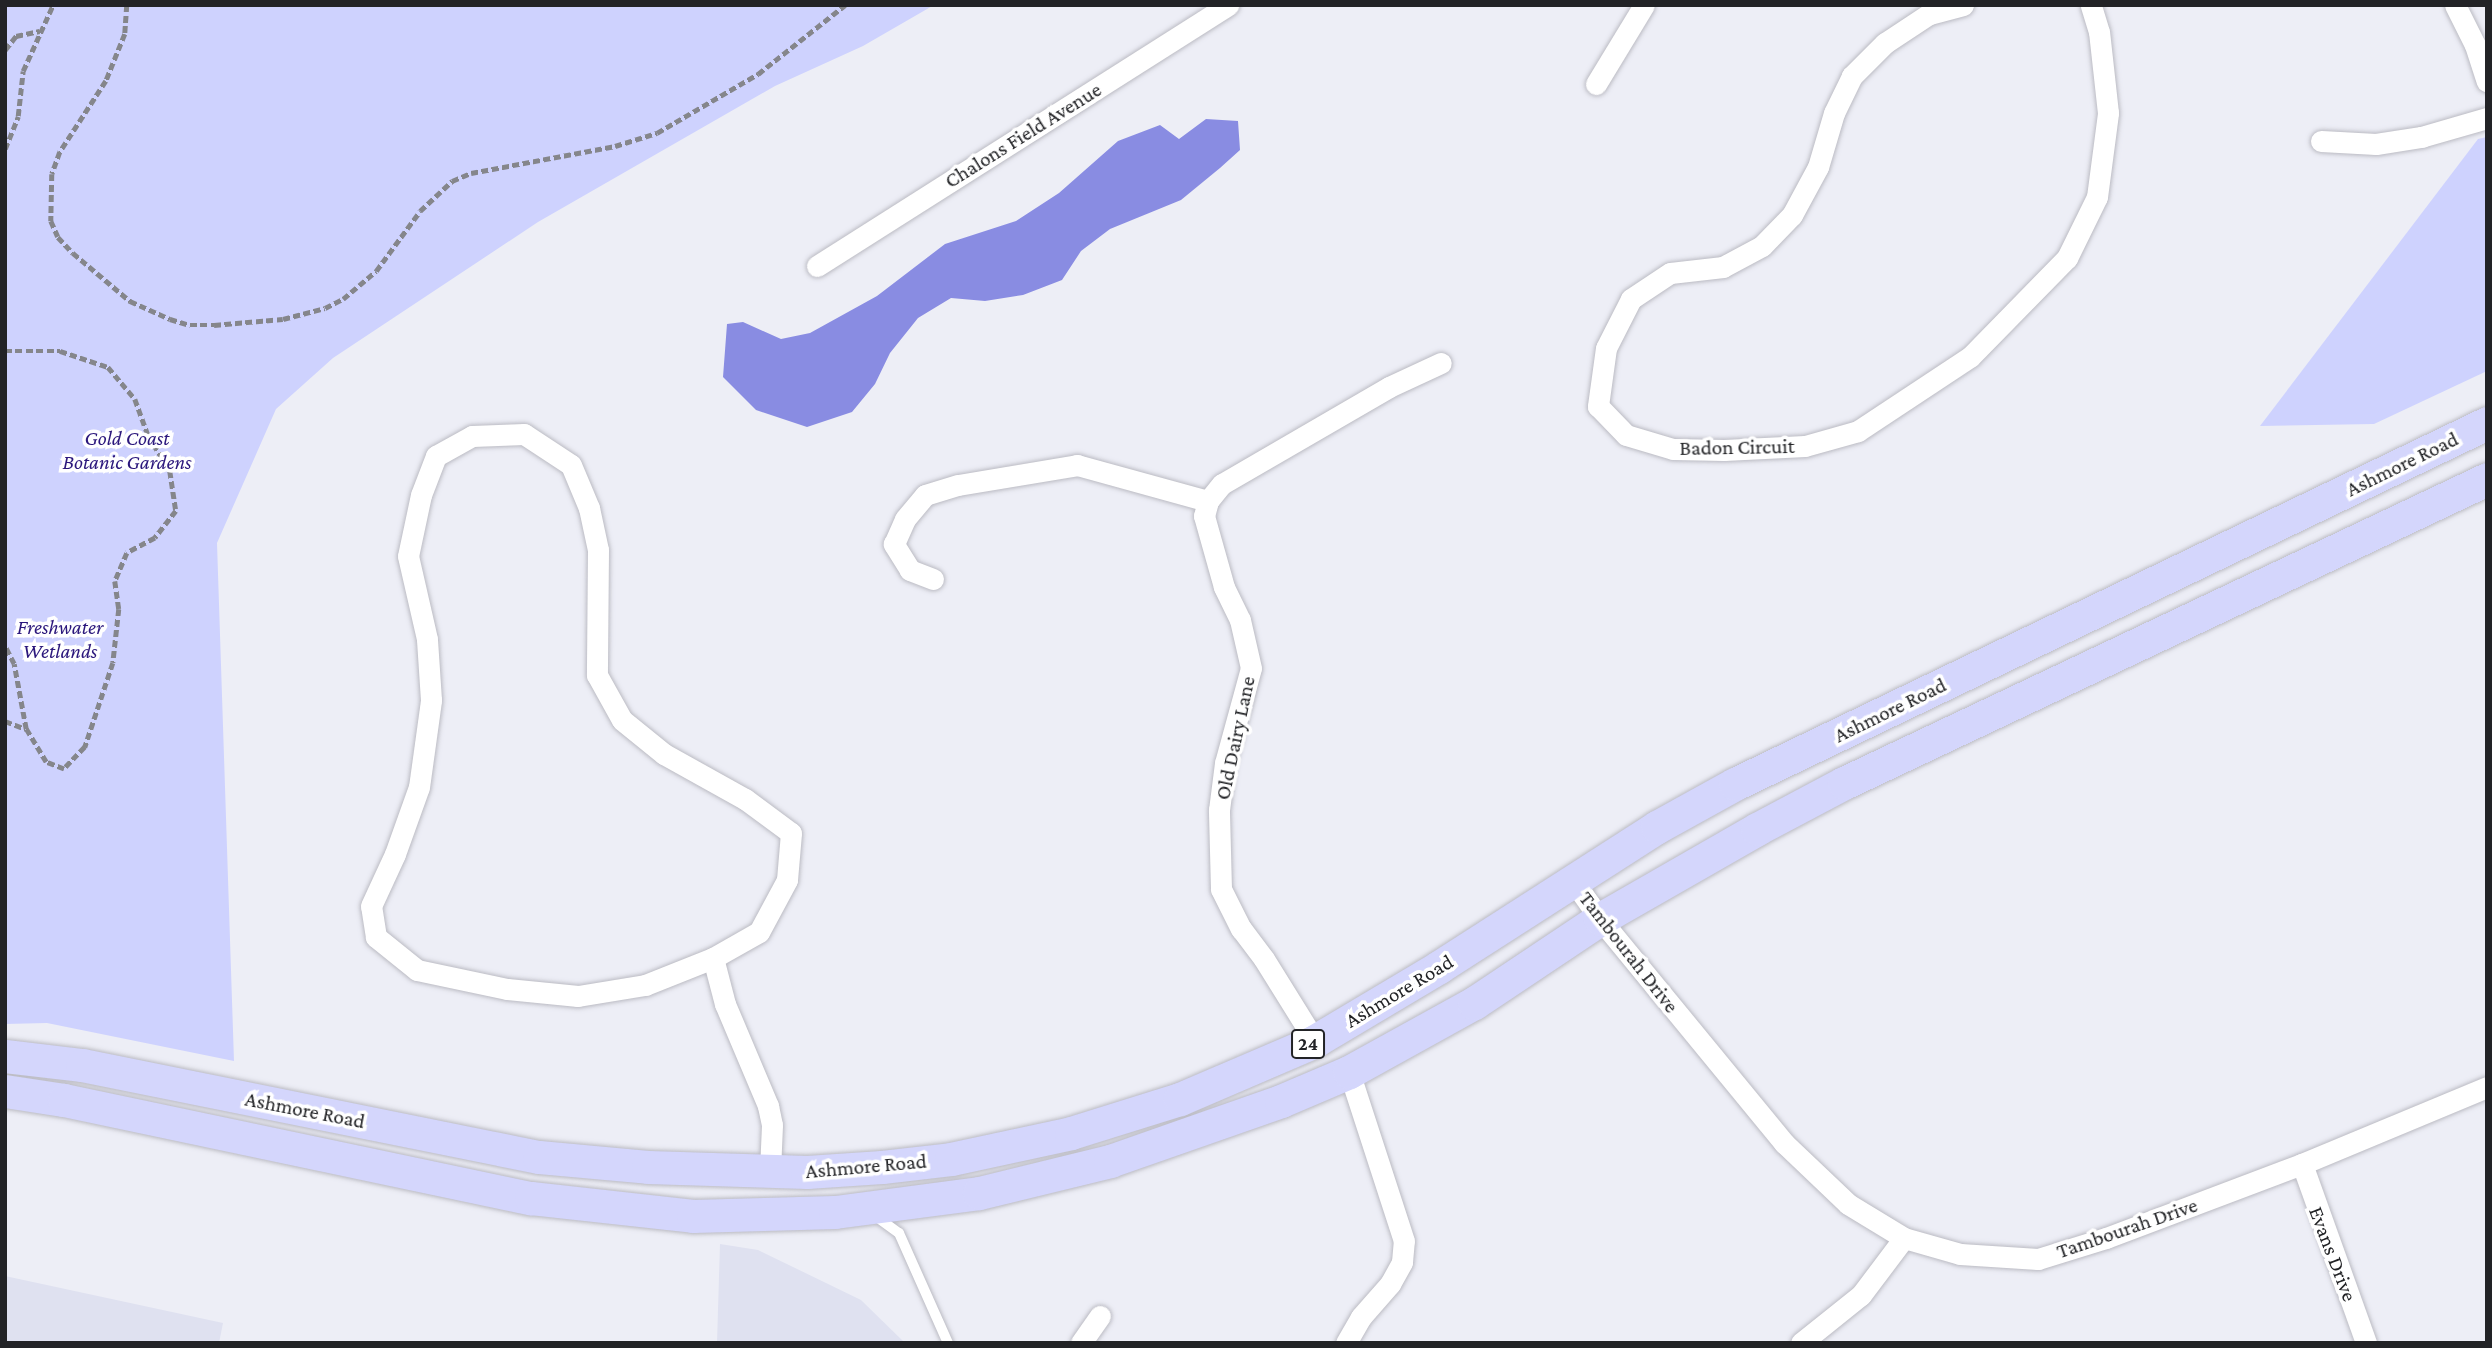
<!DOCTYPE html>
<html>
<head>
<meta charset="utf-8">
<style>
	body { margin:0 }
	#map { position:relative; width:2492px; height:1348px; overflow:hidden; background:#edeef6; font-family:"Crimson Pro",serif }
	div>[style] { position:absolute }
	.built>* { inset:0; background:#dfe1f0 }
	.green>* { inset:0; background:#ced2fe }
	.water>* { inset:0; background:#898ce2 }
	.path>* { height:4.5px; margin-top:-2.25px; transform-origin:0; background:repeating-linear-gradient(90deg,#85868b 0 7px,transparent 0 10.5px) }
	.roads { filter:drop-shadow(0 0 2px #bbbbc3) drop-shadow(0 0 2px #bbbbc3) }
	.service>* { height:10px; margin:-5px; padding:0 5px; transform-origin:5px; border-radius:5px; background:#fff }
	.minor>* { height:21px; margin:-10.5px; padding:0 10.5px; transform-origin:10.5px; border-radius:10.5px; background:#fff }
	.primary>* { height:33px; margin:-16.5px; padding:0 16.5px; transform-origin:16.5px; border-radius:16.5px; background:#d4d6fc }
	span { translate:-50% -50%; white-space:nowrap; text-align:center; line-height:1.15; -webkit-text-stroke:7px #fff; paint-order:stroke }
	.shield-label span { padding:2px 5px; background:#fff; border:2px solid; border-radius:5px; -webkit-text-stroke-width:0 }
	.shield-label { font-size:19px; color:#222326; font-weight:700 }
	.street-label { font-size:21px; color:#222326 }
	.park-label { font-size:21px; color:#2b177c; font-style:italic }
	.frame { position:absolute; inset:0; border:7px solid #222326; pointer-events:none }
</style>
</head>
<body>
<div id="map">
	<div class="built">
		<i style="clip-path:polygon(720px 1244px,758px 1250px,861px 1300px,905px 1343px,717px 1343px)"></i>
		<i style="clip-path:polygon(5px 1276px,223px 1323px,219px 1343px,5px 1343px)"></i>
	</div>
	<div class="green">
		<i style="clip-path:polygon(5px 5px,934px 5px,863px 46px,775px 86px,538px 222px,333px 358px,276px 409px,217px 543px,234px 1061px,47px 1023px,5px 1024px)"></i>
		<i style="clip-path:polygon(2487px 137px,2487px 371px,2374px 424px,2260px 426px,2478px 139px)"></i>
	</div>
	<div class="water">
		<i style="clip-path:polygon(1206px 119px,1238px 121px,1240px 150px,1220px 168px,1181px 200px,1110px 229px,1081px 251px,1062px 280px,1023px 295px,985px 301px,951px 298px,918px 318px,890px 353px,875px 384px,852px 412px,807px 427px,756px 410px,723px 377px,727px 324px,743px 322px,781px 339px,810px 333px,877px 296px,945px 244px,1016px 221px,1059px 193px,1118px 141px,1160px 125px,1179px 139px)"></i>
	</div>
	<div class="path">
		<i style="left:127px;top:5px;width:29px;rotate:94deg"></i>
		<i style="left:125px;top:34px;width:51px;rotate:112deg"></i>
		<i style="left:106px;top:81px;width:85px;rotate:122.9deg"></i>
		<i style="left:60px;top:152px;width:23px;rotate:110deg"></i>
		<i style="left:52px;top:174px;width:47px;rotate:91.2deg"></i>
		<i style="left:51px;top:221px;width:17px;rotate:66deg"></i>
		<i style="left:58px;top:237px;width:22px;rotate:47deg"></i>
		<i style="left:73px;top:253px;width:75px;rotate:40.1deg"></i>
		<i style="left:130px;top:301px;width:44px;rotate:24.2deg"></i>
		<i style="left:170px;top:319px;width:21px;rotate:17deg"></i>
		<i style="left:190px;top:325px;width:24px"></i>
		<i style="left:214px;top:325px;width:69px;rotate:-5deg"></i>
		<i style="left:283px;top:319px;width:43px;rotate:-14.7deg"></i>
		<i style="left:325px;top:308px;width:20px;rotate:-27deg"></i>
		<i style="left:343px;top:299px;width:43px;rotate:-40.3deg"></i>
		<i style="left:376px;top:271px;width:74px;rotate:-53.7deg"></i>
		<i style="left:420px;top:211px;width:44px;rotate:-43.2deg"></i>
		<i style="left:452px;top:181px;width:21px;rotate:-23deg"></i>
		<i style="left:471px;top:173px;width:147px;rotate:-10.6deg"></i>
		<i style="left:615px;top:146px;width:44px;rotate:-17.2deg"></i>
		<i style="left:657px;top:133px;width:117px;rotate:-30.3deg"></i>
		<i style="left:758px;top:74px;width:111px;rotate:-38.4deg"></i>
		<i style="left:5px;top:50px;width:18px;rotate:-52deg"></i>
		<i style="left:16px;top:36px;width:24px;rotate:-12deg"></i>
		<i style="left:5px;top:149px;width:35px;rotate:-68deg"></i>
		<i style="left:18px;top:116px;width:45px;rotate:-83.7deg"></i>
		<i style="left:23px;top:71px;width:72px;rotate:-65.6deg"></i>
		<i style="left:5px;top:351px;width:55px"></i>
		<i style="left:60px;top:351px;width:51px;rotate:18.4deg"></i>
		<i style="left:108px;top:367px;width:42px;rotate:49.8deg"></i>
		<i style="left:135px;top:399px;width:38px;rotate:70deg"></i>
		<i style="left:148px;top:435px;width:42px;rotate:58.6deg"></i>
		<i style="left:170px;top:471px;width:40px;rotate:81.5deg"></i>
		<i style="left:176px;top:511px;width:34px;rotate:128deg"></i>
		<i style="left:155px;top:538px;width:32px;rotate:152deg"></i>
		<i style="left:127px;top:553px;width:30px;rotate:113deg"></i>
		<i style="left:115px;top:581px;width:28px;rotate:82deg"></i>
		<i style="left:119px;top:609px;width:54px;rotate:96.3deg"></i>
		<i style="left:113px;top:663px;width:89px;rotate:108.4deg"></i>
		<i style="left:85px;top:747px;width:30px;rotate:134deg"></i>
		<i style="left:64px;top:769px;width:19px;rotate:-159deg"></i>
		<i style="left:46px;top:762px;width:39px;rotate:-121deg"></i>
		<i style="left:26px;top:729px;width:66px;rotate:-100.5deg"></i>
		<i style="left:14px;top:664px;width:20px;rotate:-117deg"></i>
		<i style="left:5px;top:721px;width:22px;rotate:21deg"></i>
	</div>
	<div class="roads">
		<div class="service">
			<i style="left:874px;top:1215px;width:31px;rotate:36deg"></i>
			<i style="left:899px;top:1233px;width:120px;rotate:66deg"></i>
		</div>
		<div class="minor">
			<i style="left:1963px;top:5px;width:35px;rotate:165deg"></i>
			<i style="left:1929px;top:14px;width:53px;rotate:146.6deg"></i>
			<i style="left:1885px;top:43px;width:47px;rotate:135deg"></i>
			<i style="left:1852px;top:76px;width:41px;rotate:115.9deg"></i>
			<i style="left:1834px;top:113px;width:56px;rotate:106.5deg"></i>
			<i style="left:1818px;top:167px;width:55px;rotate:118.4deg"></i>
			<i style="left:1792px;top:215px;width:43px;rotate:134.1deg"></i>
			<i style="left:1762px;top:246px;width:44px;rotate:151.7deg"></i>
			<i style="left:1723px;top:267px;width:53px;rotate:173.5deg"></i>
			<i style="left:1670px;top:273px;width:47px;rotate:146.3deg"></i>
			<i style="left:1631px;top:299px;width:55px;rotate:117deg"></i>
			<i style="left:1606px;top:348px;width:59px;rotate:97.9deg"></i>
			<i style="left:1598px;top:406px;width:40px;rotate:46deg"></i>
			<i style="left:1626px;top:435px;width:49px;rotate:16.6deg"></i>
			<i style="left:1673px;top:449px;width:51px;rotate:1.1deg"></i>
			<i style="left:1724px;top:450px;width:81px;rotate:-2.8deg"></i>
			<i style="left:1805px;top:446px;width:55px;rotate:-15.8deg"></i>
			<i style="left:1858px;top:431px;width:134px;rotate:-33.5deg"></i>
			<i style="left:1970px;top:357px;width:139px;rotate:-45.6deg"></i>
			<i style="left:2067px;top:258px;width:68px;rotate:-63.8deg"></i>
			<i style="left:2097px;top:197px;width:85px;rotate:-82.5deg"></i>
			<i style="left:2108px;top:113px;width:81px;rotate:-96.3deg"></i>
			<i style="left:2099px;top:32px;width:28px;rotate:-107deg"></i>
			<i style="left:2455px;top:5px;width:45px;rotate:63.4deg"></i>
			<i style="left:2475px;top:45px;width:38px;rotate:72deg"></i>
			<i style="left:1596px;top:84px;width:92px;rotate:-58.7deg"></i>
			<i style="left:2321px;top:141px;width:55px;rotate:3.1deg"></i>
			<i style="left:2376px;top:144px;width:46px;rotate:-8.8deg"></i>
			<i style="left:2421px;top:137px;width:69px;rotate:-16.1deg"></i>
			<i style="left:817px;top:266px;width:487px;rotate:-32.4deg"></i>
			<i style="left:933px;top:579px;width:25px;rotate:-159deg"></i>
			<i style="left:910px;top:570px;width:31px;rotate:-122deg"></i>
			<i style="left:894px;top:544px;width:27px;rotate:-66deg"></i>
			<i style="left:905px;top:519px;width:31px;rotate:-50deg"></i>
			<i style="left:925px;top:495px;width:34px;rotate:-17deg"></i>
			<i style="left:958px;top:485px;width:121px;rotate:-9.5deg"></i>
			<i style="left:1077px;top:465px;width:136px;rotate:15.4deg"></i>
			<i style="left:1572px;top:879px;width:49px;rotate:55deg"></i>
			<i style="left:1600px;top:919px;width:290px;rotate:50.6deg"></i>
			<i style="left:1784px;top:1143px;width:88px;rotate:43.6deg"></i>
			<i style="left:1848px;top:1204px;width:66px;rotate:31.3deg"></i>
			<i style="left:1904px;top:1238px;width:58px;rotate:15.9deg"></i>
			<i style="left:1960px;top:1254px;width:78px;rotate:3.7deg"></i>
			<i style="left:2038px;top:1259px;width:71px;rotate:-17.2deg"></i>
			<i style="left:2106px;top:1238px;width:210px;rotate:-20.7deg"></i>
			<i style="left:2302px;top:1164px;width:200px;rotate:-22.6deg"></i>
			<i style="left:713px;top:958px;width:73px;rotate:158.3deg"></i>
			<i style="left:645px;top:985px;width:68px;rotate:170.7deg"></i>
			<i style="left:578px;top:996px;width:71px;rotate:-174.4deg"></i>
			<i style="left:507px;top:989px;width:92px;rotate:-168.1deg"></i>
			<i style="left:417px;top:970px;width:53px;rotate:-141.2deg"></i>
			<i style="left:376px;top:937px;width:31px;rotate:-99deg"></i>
			<i style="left:371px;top:906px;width:57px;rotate:-65.2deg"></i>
			<i style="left:395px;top:854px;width:71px;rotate:-70.3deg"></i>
			<i style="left:419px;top:787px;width:88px;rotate:-82.1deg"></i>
			<i style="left:431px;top:700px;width:61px;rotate:-93.8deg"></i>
			<i style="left:427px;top:639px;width:85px;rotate:-102.9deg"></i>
			<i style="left:408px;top:556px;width:62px;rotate:-78deg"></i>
			<i style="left:421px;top:495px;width:42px;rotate:-69deg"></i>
			<i style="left:436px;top:456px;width:41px;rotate:-29.1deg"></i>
			<i style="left:472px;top:436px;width:52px;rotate:-2.2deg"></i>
			<i style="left:524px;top:434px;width:56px;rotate:33.4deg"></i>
			<i style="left:571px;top:465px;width:47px;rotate:67.3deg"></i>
			<i style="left:589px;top:508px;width:43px;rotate:77.9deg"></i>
			<i style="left:598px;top:550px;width:125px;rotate:90.5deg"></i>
			<i style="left:597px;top:675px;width:51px;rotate:60.9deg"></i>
			<i style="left:622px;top:720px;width:54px;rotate:39deg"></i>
			<i style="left:664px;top:754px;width:93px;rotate:29.1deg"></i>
			<i style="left:745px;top:799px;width:57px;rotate:36.5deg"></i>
			<i style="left:791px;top:833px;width:47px;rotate:94.9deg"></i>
			<i style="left:787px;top:880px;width:59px;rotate:118.3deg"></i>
			<i style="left:759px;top:932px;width:53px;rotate:150.5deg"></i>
			<i style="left:713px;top:958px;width:48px;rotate:75.4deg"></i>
			<i style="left:725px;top:1004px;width:111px;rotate:67.1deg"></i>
			<i style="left:768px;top:1106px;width:19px;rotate:78deg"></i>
			<i style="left:772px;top:1125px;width:46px;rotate:92.5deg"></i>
			<i style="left:1315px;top:1041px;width:97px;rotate:-121.9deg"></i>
			<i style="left:1264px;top:959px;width:38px;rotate:-127deg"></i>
			<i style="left:1241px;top:929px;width:45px;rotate:-116.6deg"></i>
			<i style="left:1221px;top:889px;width:79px;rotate:-91.5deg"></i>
			<i style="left:1219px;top:810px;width:47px;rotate:-82.7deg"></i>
			<i style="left:1225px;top:763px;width:98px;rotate:-74.7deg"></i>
			<i style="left:1251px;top:668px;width:49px;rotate:-102.9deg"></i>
			<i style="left:1240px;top:620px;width:37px;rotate:-116deg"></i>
			<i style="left:1224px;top:587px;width:74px;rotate:-105.7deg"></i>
			<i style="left:1204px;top:516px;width:16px;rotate:-75deg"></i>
			<i style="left:1208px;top:501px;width:22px;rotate:-51deg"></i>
			<i style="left:1222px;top:484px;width:193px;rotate:-30.1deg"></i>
			<i style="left:1389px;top:387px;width:57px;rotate:-24.8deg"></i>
			<i style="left:2302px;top:1164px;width:190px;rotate:70.3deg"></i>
			<i style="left:1081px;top:1343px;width:33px;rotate:-55deg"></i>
			<i style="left:1346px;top:1343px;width:30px;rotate:-60deg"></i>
			<i style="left:1361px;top:1317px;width:44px;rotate:-48.7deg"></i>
			<i style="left:1390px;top:1284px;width:25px;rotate:-61deg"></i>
			<i style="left:1402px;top:1262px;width:21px;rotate:-85deg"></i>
			<i style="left:1404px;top:1241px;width:178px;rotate:-108deg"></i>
			<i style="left:1801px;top:1343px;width:77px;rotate:-38.7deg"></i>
			<i style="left:1861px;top:1295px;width:71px;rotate:-53deg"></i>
		</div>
		<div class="primary">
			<i style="left:5px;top:1056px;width:78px;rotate:6.7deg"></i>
			<i style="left:82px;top:1065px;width:466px;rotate:11.4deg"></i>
			<i style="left:539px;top:1157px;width:109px;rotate:5.2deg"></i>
			<i style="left:648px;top:1167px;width:159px;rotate:1.8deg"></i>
			<i style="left:807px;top:1172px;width:75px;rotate:-3.8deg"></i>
			<i style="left:882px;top:1167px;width:69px;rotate:-6.6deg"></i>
			<i style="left:951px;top:1159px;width:123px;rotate:-12.2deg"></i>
			<i style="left:1071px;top:1133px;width:114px;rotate:-17.3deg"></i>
			<i style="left:1180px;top:1099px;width:147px;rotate:-23.2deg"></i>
			<i style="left:1315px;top:1041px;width:144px;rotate:-30.8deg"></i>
			<i style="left:1439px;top:967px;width:259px;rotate:-32.7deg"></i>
			<i style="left:1657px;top:827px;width:89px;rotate:-28.9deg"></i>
			<i style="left:1735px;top:784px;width:834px;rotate:-25.64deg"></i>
			<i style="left:5px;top:1091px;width:60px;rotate:8.7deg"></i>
			<i style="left:64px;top:1100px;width:477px;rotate:11.9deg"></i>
			<i style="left:531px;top:1198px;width:163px;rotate:6.3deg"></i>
			<i style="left:693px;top:1216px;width:142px;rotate:-1.6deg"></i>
			<i style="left:835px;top:1212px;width:145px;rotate:-7.5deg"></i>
			<i style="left:979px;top:1193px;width:135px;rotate:-13.7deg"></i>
			<i style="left:1110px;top:1161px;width:181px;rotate:-19.3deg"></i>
			<i style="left:1281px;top:1101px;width:74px;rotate:-23.1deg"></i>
			<i style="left:1349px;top:1072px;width:143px;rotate:-28.9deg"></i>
			<i style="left:1474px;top:1003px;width:151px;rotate:-33.7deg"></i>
			<i style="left:1600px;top:919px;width:181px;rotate:-29.8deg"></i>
			<i style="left:1757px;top:829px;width:98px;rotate:-27.9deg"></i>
			<i style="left:1844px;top:783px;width:711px;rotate:-25.3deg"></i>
		</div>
	</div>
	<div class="shield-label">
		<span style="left:1308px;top:1044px">24</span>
	</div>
	<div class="street-label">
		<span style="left:1023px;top:135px;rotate:-32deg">Chalons Field Avenue</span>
		<span style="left:1737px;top:447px;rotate:-1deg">Badon Circuit</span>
		<span style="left:2402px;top:464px;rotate:-26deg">Ashmore Road</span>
		<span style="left:1890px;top:710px;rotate:-26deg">Ashmore Road</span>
		<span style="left:1235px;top:738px;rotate:-78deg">Old Dairy Lane</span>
		<span style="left:1629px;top:952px;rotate:52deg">Tambourah Drive</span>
		<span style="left:1399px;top:991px;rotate:-31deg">Ashmore Road</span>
		<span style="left:305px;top:1110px;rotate:11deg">Ashmore Road</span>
		<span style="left:866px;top:1166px;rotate:-5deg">Ashmore Road</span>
		<span style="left:2127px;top:1228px;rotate:-19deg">Tambourah Drive</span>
		<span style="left:2333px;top:1254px;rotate:69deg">Evans Drive</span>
	</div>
	<div class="park-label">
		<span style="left:127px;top:450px">Gold Coast<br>Botanic Gardens</span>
		<span style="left:60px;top:639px">Freshwater<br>Wetlands</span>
	</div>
	<div class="frame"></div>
</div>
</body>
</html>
